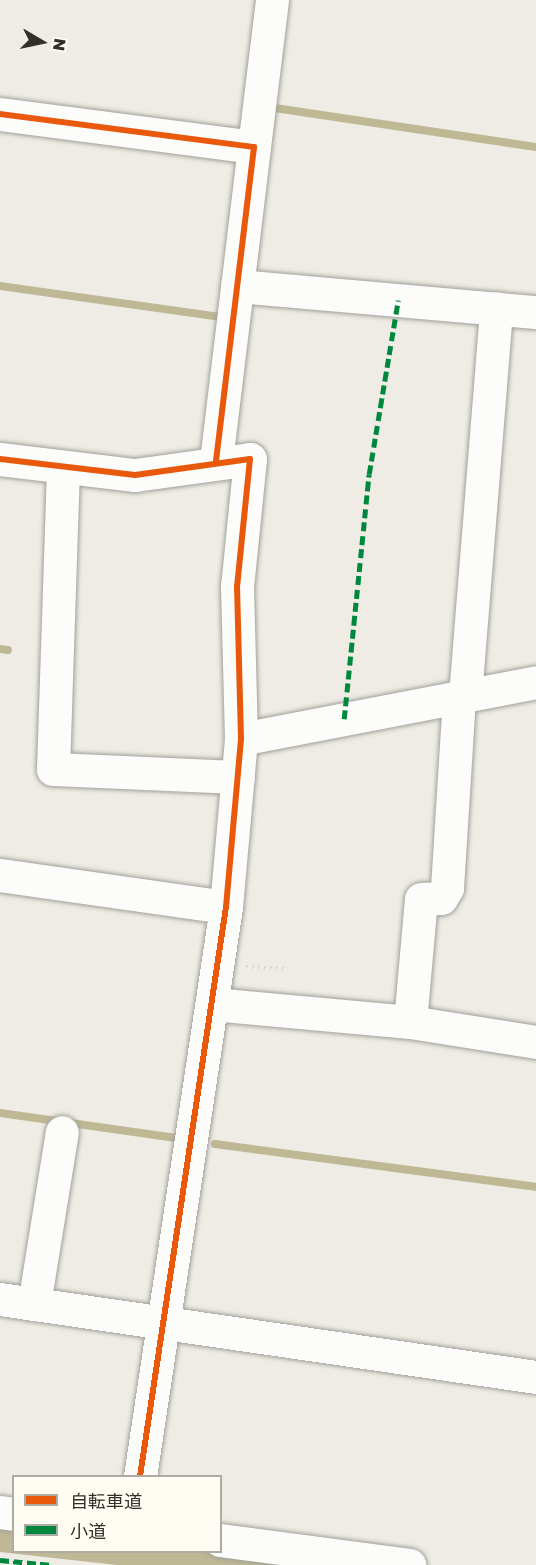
<!DOCTYPE html>
<html>
<head>
<meta charset="utf-8">
<style>
	body { margin:0 }
	#map { position:relative; width:536px; height:1565px; overflow:hidden; background:#eeece4; font-family:"Golos Text","Noto Sans JP",sans-serif }
	div>[style] { position:absolute }
	.water>* { inset:0; background:#beb895 }
	.stream>* { height:8px; margin:-4px; padding:0 4px; transform-origin:4px; border-radius:4px; background:#beb895 }
	.path>* { height:4px; margin-top:-2px; transform-origin:0; background:repeating-linear-gradient(90deg,#d6d6d4 0 1.5px,transparent 0 6px) }
	.roads { filter:drop-shadow(0 0 2px #a1a09a) drop-shadow(0 0 2px #a1a09a) }
	.minor>* { height:33px; margin:-16.5px; padding:0 16.5px; transform-origin:16.5px; border-radius:16.5px; background:#fcfcfb }
	.quiet>* { height:4.5px; margin-top:-2.25px; transform-origin:0; background:repeating-linear-gradient(90deg,#00873e 0 9px,transparent 0 13.5px) }
	.cycleway>* { height:6px; margin:-3px; padding:0 3px; transform-origin:3px; border-radius:3px; background:#e8590c }
	span { translate:-50% -50%; white-space:nowrap; text-align:center; line-height:1.15; -webkit-text-stroke:4.5px #fffdf3; paint-order:stroke }
	.legend { position:absolute; left:12px; top:1475px; width:210px; height:78px; box-sizing:border-box; background:#fffdf3; border:2px solid #adaba3; margin:0; padding:8px 10px; list-style:none; font-size:18px; color:#31302a }
	.legend li { display:flex; align-items:center; gap:12px; height:30px }
	.legend b { width:30px; border:2px solid #adaba3 }
	.north { position:absolute; left:12px; top:12px; width:60px; height:60px; -webkit-text-stroke:4px #fffdf3; paint-order:stroke; rotate:99deg; font-size:16px; font-weight:700; line-height:24px; text-align:center; color:#31302a }
	.north::after { content:''; display:block; margin:auto; width:21px; height:27px; background:#31302a; clip-path:polygon(50% 0,100% 100%,50% 72%,0 100%) }
</style>
</head>
<body>
<div id="map">
	<div class="water">
		<i style="clip-path:polygon(0 1525px,13px 1527px,14px 1552px,201px 1552px,304px 1565px,117px 1565px,0 1552px)"></i>
	</div>
	<div class="stream">
		<i style="left:268px;top:107px;width:271px;rotate:8.5deg"></i>
		<i style="left:0;top:286px;width:222px;rotate:8deg"></i>
		<i style="left:0;top:649px;width:8px;rotate:7deg"></i>
		<i style="left:0;top:1113px;width:185px;rotate:8.1deg"></i>
		<i style="left:215px;top:1144px;width:324px;rotate:7.6deg"></i>
	</div>
	<div class="path">
		<i style="left:246px;top:967px;width:38px;rotate:3deg"></i>
	</div>
	<div class="roads">
		<div class="minor">
			<i style="left:0;top:114px;width:256px;rotate:7.4deg"></i>
			<i style="left:254px;top:147px;width:318px;rotate:96.9deg"></i>
			<i style="left:254px;top:147px;width:148px;rotate:-83deg"></i>
			<i style="left:237px;top:286px;width:300px;rotate:5deg"></i>
			<i style="left:0;top:459px;width:136px;rotate:6.8deg"></i>
			<i style="left:135px;top:475px;width:116px;rotate:-7.9deg"></i>
			<i style="left:250px;top:459px;width:128px;rotate:95.8deg"></i>
			<i style="left:237px;top:586px;width:153px;rotate:88.5deg"></i>
			<i style="left:241px;top:739px;width:169px;rotate:95.1deg"></i>
			<i style="left:226px;top:907px;width:575px;rotate:98.59deg"></i>
			<i style="left:63px;top:468px;width:301px;rotate:91.9deg"></i>
			<i style="left:53px;top:769px;width:185px;rotate:2.5deg"></i>
			<i style="left:465px;top:696px;width:389px;rotate:-85.4deg"></i>
			<i style="left:241px;top:739px;width:300px;rotate:-10.9deg"></i>
			<i style="left:0;top:875px;width:228px;rotate:8.1deg"></i>
			<i style="left:212px;top:1004px;width:199px;rotate:5.2deg"></i>
			<i style="left:410px;top:1022px;width:128px;rotate:9deg"></i>
			<i style="left:410px;top:1022px;width:123px;rotate:-84.9deg"></i>
			<i style="left:421px;top:899px;width:20px;rotate:-3deg"></i>
			<i style="left:441px;top:898px;width:12px;rotate:-59deg"></i>
			<i style="left:447px;top:888px;width:191px;rotate:-86.4deg"></i>
			<i style="left:0;top:1299px;width:542px;rotate:8.28deg"></i>
			<i style="left:34px;top:1304px;width:174px;rotate:-80.8deg"></i>
			<i style="left:0;top:1512px;width:14px;rotate:8deg"></i>
			<i style="left:220px;top:1540px;width:191px;rotate:7.5deg"></i>
		</div>
	</div>
	<div class="quiet">
		<i style="left:344px;top:719px;width:246px;rotate:-84.2deg"></i>
		<i style="left:369px;top:474px;width:176px;rotate:-80.5deg"></i>
		<i style="left:0;top:1560px;width:52px;rotate:5.5deg"></i>
	</div>
	<div class="cycleway">
		<i style="left:0;top:114px;width:256px;rotate:7.4deg"></i>
		<i style="left:254px;top:147px;width:318px;rotate:96.9deg"></i>
		<i style="left:0;top:459px;width:136px;rotate:6.8deg"></i>
		<i style="left:135px;top:475px;width:116px;rotate:-7.9deg"></i>
		<i style="left:250px;top:459px;width:128px;rotate:95.8deg"></i>
		<i style="left:237px;top:586px;width:153px;rotate:88.5deg"></i>
		<i style="left:241px;top:739px;width:169px;rotate:95.1deg"></i>
		<i style="left:226px;top:907px;width:575px;rotate:98.59deg"></i>
	</div>
	<ul class="legend">
	<li><b style="height:8px;background:#e8590c"></b>自転車道</li>
	<li><b style="height:8px;background:#00873e"></b>小道</li>
	</ul>
	<div class="north">N</div>
</div>
</body>
</html>
